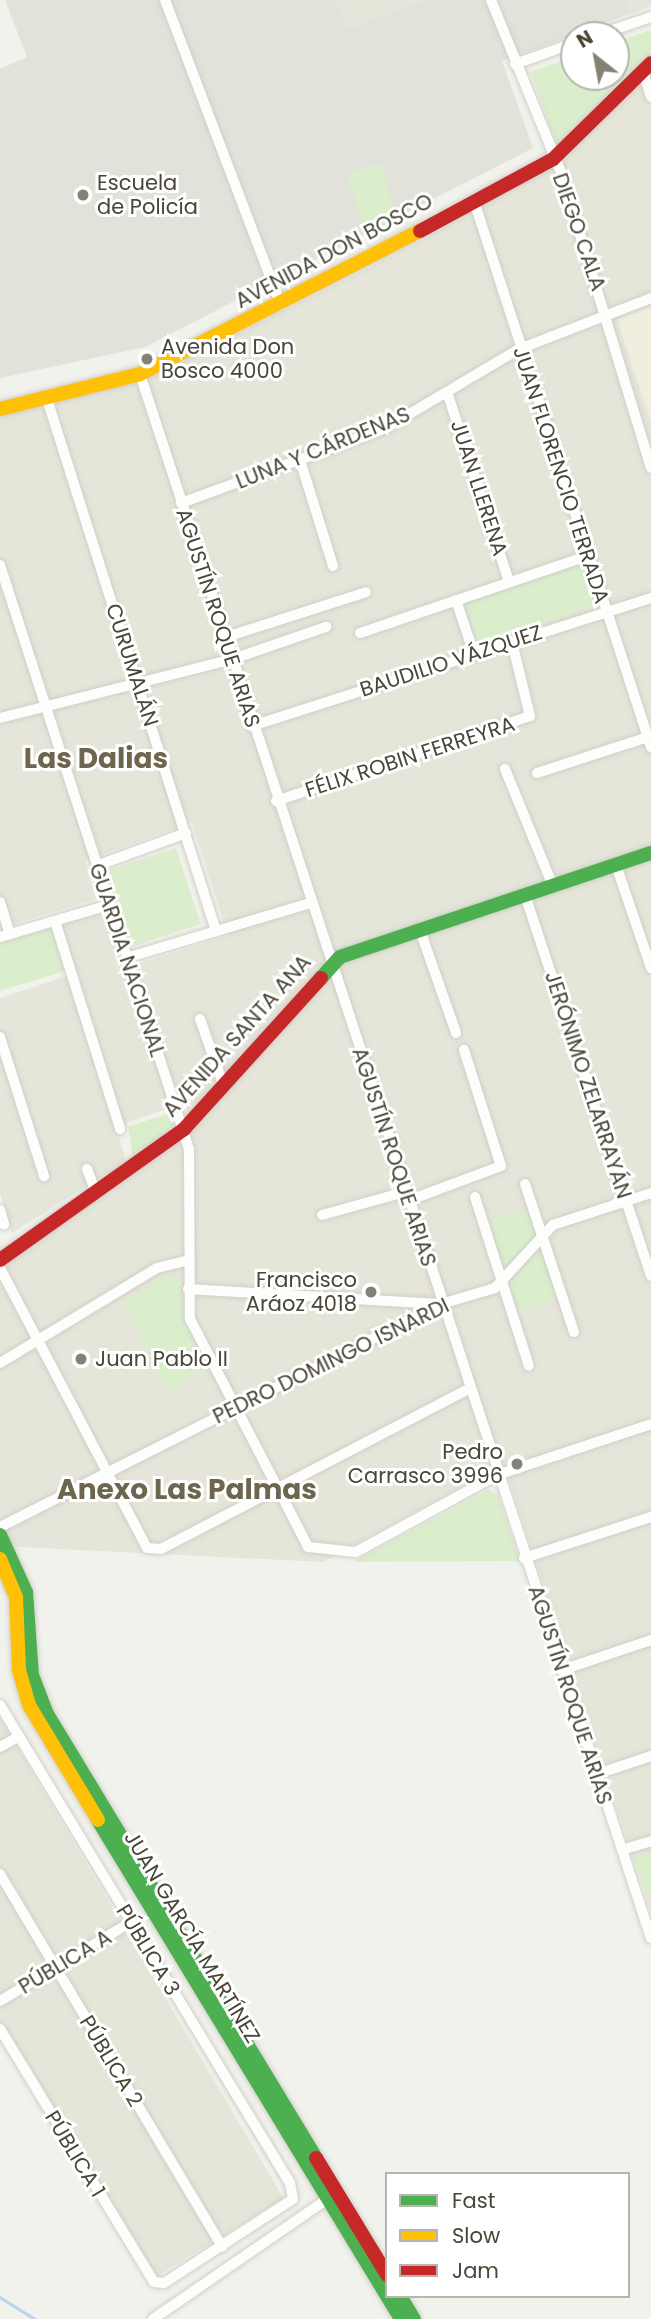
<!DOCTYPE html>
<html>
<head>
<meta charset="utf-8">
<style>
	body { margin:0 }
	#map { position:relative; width:651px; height:2319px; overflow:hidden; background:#f2f2ec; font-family:Poppins,sans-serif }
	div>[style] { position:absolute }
	.residential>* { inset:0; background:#e6e5d9 }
	.industrial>* { inset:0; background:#e2e1da }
	.education>* { inset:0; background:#f0eede }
	.green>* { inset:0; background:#daeecc; transform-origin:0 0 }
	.stream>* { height:2.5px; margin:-1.25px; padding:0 1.25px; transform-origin:1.25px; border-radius:1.25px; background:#bbd3f2 }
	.roads { filter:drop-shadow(0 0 2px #d0cfc9) drop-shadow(0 0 2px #d0cfc9) }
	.street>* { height:10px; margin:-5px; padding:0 5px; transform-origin:5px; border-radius:5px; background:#fdfdfc }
	.fast>* { height:14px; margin:-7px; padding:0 7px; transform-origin:7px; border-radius:7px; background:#4caf50 }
	.slow>* { height:14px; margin:-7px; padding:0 7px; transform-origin:7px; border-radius:7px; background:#ffc107 }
	.jam>* { height:14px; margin:-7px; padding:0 7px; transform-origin:7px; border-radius:7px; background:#c62828 }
	.dots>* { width:19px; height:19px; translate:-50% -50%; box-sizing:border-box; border:4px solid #fff; border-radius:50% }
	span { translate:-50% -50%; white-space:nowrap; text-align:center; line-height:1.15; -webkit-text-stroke:6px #fff; paint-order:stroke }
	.poi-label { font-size:21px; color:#494537 }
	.left { translate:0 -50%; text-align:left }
	.right { translate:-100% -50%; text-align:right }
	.street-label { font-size:21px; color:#494537 }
	.district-label { font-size:28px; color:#6d654e; font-weight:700 }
	.legend { position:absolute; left:385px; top:2172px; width:245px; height:126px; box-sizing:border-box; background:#fff; border:2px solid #b6b5af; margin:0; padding:9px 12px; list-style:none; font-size:21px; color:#494537 }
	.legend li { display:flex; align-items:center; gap:14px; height:35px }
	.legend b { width:35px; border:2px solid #b6b5af }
	.north { position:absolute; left:560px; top:21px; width:70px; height:70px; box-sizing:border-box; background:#fff; border:2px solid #b6b5af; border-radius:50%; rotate:329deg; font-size:19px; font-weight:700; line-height:28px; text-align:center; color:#494537 }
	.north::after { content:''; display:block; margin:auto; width:24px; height:32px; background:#848276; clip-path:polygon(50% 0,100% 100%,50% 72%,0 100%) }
</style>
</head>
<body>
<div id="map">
	<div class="residential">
		<i style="clip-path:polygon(336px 0,427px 0,345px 28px)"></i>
		<i style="clip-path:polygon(626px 0,651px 0,651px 6px,630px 14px)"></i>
		<i style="clip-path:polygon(651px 66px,651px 1911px,504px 1464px,323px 1562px,0 1546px,0 1269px,191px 1133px,186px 1102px,126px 1123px,119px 1137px,126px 1161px,12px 1233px,0 1193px,0 998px,76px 973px,61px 924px,105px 913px,124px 968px,228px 936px,192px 822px,85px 861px,96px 899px,0 928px,0 414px,152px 377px,423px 240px,567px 157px)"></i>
		<i style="clip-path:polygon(0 1718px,284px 2199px,152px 2279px,0 2023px)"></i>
	</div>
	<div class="industrial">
		<i style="clip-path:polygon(5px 0,336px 0,346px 28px,427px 0,626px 0,630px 14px,502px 61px,533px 148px,145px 347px,0 378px,0 69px,27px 57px)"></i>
	</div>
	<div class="education">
		<i style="clip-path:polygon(651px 307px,651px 422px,617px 319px)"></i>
	</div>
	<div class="green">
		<i style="clip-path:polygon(651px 30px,651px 55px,558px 147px,530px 72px,574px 57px,574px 77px,616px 77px,616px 42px)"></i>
		<i style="left:380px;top:163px;width:61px;height:35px;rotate:73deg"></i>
		<i style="left:581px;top:564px;width:44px;height:121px;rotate:72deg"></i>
		<i style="left:176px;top:848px;width:80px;height:75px;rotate:72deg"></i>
		<i style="clip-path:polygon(54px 926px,68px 970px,0 991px,0 943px)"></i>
		<i style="clip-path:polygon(169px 1113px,174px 1125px,133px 1158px,128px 1127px)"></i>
		<i style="clip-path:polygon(529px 1208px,538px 1234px,503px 1276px,485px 1222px)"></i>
		<i style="clip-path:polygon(542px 1247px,559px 1298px,514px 1313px,507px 1286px)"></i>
		<i style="clip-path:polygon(162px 1274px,180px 1281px,184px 1317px,210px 1366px,168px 1390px,124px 1302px)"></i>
		<i style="clip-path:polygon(488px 1490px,498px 1495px,520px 1561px,353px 1562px)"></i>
		<i style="clip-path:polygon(651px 1851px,651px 1892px,646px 1894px,634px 1857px)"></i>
	</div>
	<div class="stream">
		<i style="left:0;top:2297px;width:41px;rotate:32.2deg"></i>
	</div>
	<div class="roads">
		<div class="street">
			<i style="left:165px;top:0;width:326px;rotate:69.2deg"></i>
			<i style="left:491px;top:0;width:189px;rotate:67.9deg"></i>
			<i style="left:562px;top:175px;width:306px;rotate:73.1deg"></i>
			<i style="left:598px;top:35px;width:56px;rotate:-18.8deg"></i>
			<i style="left:515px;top:64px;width:63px;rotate:-19.6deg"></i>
			<i style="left:643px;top:71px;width:27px;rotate:73deg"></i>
			<i style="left:474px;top:201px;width:574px;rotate:72.04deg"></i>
			<i style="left:140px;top:374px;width:1645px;rotate:71.91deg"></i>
			<i style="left:448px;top:395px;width:197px;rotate:71.9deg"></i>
			<i style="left:47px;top:399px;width:558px;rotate:72.38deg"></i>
			<i style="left:300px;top:460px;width:111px;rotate:72.7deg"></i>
			<i style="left:181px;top:503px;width:218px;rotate:-20.1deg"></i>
			<i style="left:386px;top:428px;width:155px;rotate:-30.7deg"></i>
			<i style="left:519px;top:349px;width:142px;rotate:-21.1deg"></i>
			<i style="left:0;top:565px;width:614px;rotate:72.07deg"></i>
			<i style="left:189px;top:1149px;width:170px;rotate:89.7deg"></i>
			<i style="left:190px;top:1319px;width:257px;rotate:62.6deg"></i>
			<i style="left:308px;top:1547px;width:48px;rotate:5.9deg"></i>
			<i style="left:356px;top:1552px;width:161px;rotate:-28.6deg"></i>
			<i style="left:497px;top:1475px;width:162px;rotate:-18.3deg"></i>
			<i style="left:456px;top:600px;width:57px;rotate:71.6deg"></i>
			<i style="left:360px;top:633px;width:240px;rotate:-18.7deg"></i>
			<i style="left:223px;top:638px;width:150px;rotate:-17.8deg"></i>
			<i style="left:0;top:718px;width:237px;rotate:-14.2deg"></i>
			<i style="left:230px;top:660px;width:102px;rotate:-19deg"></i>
			<i style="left:252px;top:726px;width:419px;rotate:-17.8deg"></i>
			<i style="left:505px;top:769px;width:126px;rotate:67.7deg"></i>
			<i style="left:537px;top:773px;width:120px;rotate:-18deg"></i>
			<i style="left:276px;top:801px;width:268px;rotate:-18.5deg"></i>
			<i style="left:530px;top:716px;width:76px;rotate:-103.7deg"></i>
			<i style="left:616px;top:865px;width:109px;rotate:71.2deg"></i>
			<i style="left:96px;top:866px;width:96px;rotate:-20.1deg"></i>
			<i style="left:525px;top:895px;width:401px;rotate:71.7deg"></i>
			<i style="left:0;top:902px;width:34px;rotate:73deg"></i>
			<i style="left:55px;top:921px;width:218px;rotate:72.6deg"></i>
			<i style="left:420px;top:930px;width:109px;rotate:70.7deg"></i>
			<i style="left:0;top:937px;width:114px;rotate:-16.4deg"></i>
			<i style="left:126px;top:958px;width:192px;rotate:-16.6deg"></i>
			<i style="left:200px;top:1019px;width:69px;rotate:70.5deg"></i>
			<i style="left:0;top:1037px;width:146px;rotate:72.4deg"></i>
			<i style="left:87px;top:1169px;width:26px;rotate:69deg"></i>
			<i style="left:525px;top:1184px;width:156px;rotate:71.7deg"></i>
			<i style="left:475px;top:1197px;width:177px;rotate:72.3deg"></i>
			<i style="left:407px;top:1201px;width:100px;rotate:-20.4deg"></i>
			<i style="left:501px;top:1166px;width:122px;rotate:-107.7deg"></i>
			<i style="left:0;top:1210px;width:15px;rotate:74deg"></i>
			<i style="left:322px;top:1215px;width:86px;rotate:-15.5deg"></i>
			<i style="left:0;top:1268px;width:316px;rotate:62.3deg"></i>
			<i style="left:147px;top:1548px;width:14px;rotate:4deg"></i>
			<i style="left:161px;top:1549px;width:347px;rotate:-27.5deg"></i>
			<i style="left:188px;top:1289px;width:251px;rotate:3.4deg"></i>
			<i style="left:0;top:1363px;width:184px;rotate:-31.2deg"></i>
			<i style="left:157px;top:1268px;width:32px;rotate:-14deg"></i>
			<i style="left:0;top:1527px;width:494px;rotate:-26.8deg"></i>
			<i style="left:441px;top:1304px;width:56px;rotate:-16.5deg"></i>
			<i style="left:495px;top:1288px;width:86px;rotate:-47.4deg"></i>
			<i style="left:553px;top:1225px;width:103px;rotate:-18.1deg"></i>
			<i style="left:524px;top:1558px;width:133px;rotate:-17.9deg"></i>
			<i style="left:562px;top:1670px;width:94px;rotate:-18.6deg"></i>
			<i style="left:0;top:1705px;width:559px;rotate:58.76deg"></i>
			<i style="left:290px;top:2183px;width:16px;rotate:79deg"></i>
			<i style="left:293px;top:2199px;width:154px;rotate:146.9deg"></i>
			<i style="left:164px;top:2283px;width:10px;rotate:-174deg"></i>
			<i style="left:154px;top:2282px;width:296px;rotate:-121.3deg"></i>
			<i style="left:0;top:1747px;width:21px;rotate:-29deg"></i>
			<i style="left:597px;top:1774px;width:57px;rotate:-18.4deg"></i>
			<i style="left:622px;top:1850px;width:30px;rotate:-17deg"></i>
			<i style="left:0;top:1874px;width:434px;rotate:59.2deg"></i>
			<i style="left:0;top:2001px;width:153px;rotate:-31.1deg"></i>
			<i style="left:153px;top:2319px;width:210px;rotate:-34.5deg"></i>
		</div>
		<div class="fast">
			<i style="left:321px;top:978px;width:28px;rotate:-48deg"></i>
			<i style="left:340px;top:957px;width:328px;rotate:-18.5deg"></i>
			<i style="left:0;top:1535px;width:63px;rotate:65.5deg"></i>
			<i style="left:26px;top:1592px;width:83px;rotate:85.9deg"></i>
			<i style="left:32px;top:1675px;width:42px;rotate:69deg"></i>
			<i style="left:47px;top:1714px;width:519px;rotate:58.79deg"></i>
			<i style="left:98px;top:1820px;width:584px;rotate:58.73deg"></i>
			<i style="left:400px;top:2296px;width:27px;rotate:59deg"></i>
		</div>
		<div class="slow">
			<i style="left:0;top:409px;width:144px;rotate:-14deg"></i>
			<i style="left:140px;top:374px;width:314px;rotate:-27.1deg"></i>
			<i style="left:0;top:1559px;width:41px;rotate:67.2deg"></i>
			<i style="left:16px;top:1597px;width:73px;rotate:87.6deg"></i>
			<i style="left:19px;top:1670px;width:36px;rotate:74deg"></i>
			<i style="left:29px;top:1705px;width:134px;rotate:59deg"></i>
		</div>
		<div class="jam">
			<i style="left:420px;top:231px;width:151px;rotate:-28.4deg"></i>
			<i style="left:553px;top:159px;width:137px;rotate:-44.4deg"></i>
			<i style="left:0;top:1260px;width:226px;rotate:-35.4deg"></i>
			<i style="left:184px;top:1129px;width:204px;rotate:-47.8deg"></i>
			<i style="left:316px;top:2158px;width:137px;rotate:58.7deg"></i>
		</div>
	</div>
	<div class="dots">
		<i style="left:83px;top:195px;background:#848276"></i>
		<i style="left:147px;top:359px;background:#848276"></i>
		<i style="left:371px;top:1292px;background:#848276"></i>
		<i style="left:81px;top:1359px;background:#848276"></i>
		<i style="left:517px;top:1464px;background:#848276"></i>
	</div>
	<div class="poi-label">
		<span class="left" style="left:97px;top:195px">Escuela<br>de Policía</span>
		<span class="left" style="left:161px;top:359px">Avenida Don<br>Bosco 4000</span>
		<span class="right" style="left:357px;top:1292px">Francisco<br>Aráoz 4018</span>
		<span class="left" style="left:95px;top:1359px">Juan Pablo II</span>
		<span class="right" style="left:503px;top:1464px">Pedro<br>Carrasco 3996</span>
	</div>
	<div class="street-label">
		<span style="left:579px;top:232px;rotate:71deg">DIEGO CALA</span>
		<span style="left:334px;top:251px;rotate:-28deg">AVENIDA DON BOSCO</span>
		<span style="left:323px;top:448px;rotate:-22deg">LUNA Y CÁRDENAS</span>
		<span style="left:561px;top:475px;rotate:72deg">JUAN FLORENCIO TERRADA</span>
		<span style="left:479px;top:488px;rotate:72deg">JUAN LLERENA</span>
		<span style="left:218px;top:618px;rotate:72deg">AGUSTÍN ROQUE ARIAS</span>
		<span style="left:451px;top:661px;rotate:-18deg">BAUDILIO VÁZQUEZ</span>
		<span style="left:132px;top:665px;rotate:72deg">CURUMALÁN</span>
		<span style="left:410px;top:757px;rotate:-18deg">FÉLIX ROBIN FERREYRA</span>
		<span style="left:127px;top:960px;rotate:72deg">GUARDIA NACIONAL</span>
		<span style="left:237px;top:1036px;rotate:-48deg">AVENIDA SANTA ANA</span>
		<span style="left:588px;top:1085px;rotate:72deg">JERÓNIMO ZELARRAYÁN</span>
		<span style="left:394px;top:1157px;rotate:72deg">AGUSTÍN ROQUE ARIAS</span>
		<span style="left:331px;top:1361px;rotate:-26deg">PEDRO DOMINGO ISNARDI</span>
		<span style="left:570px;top:1695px;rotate:72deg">AGUSTÍN ROQUE ARIAS</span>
		<span style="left:192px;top:1937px;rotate:59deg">JUAN GARCÍA MARTÍNEZ</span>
		<span style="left:148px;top:1950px;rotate:59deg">PÚBLICA 3</span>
		<span style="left:65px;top:1962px;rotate:-31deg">PÚBLICA A</span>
		<span style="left:111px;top:2061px;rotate:59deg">PÚBLICA 2</span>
		<span style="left:75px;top:2154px;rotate:59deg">PÚBLICA 1</span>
	</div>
	<div class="district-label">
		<span style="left:96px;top:759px">Las Dalias</span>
		<span style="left:187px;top:1490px">Anexo Las Palmas</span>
	</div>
	<ul class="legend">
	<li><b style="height:9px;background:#4caf50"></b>Fast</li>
	<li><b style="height:9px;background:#ffc107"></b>Slow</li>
	<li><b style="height:9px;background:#c62828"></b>Jam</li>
	</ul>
	<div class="north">N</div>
</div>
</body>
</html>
